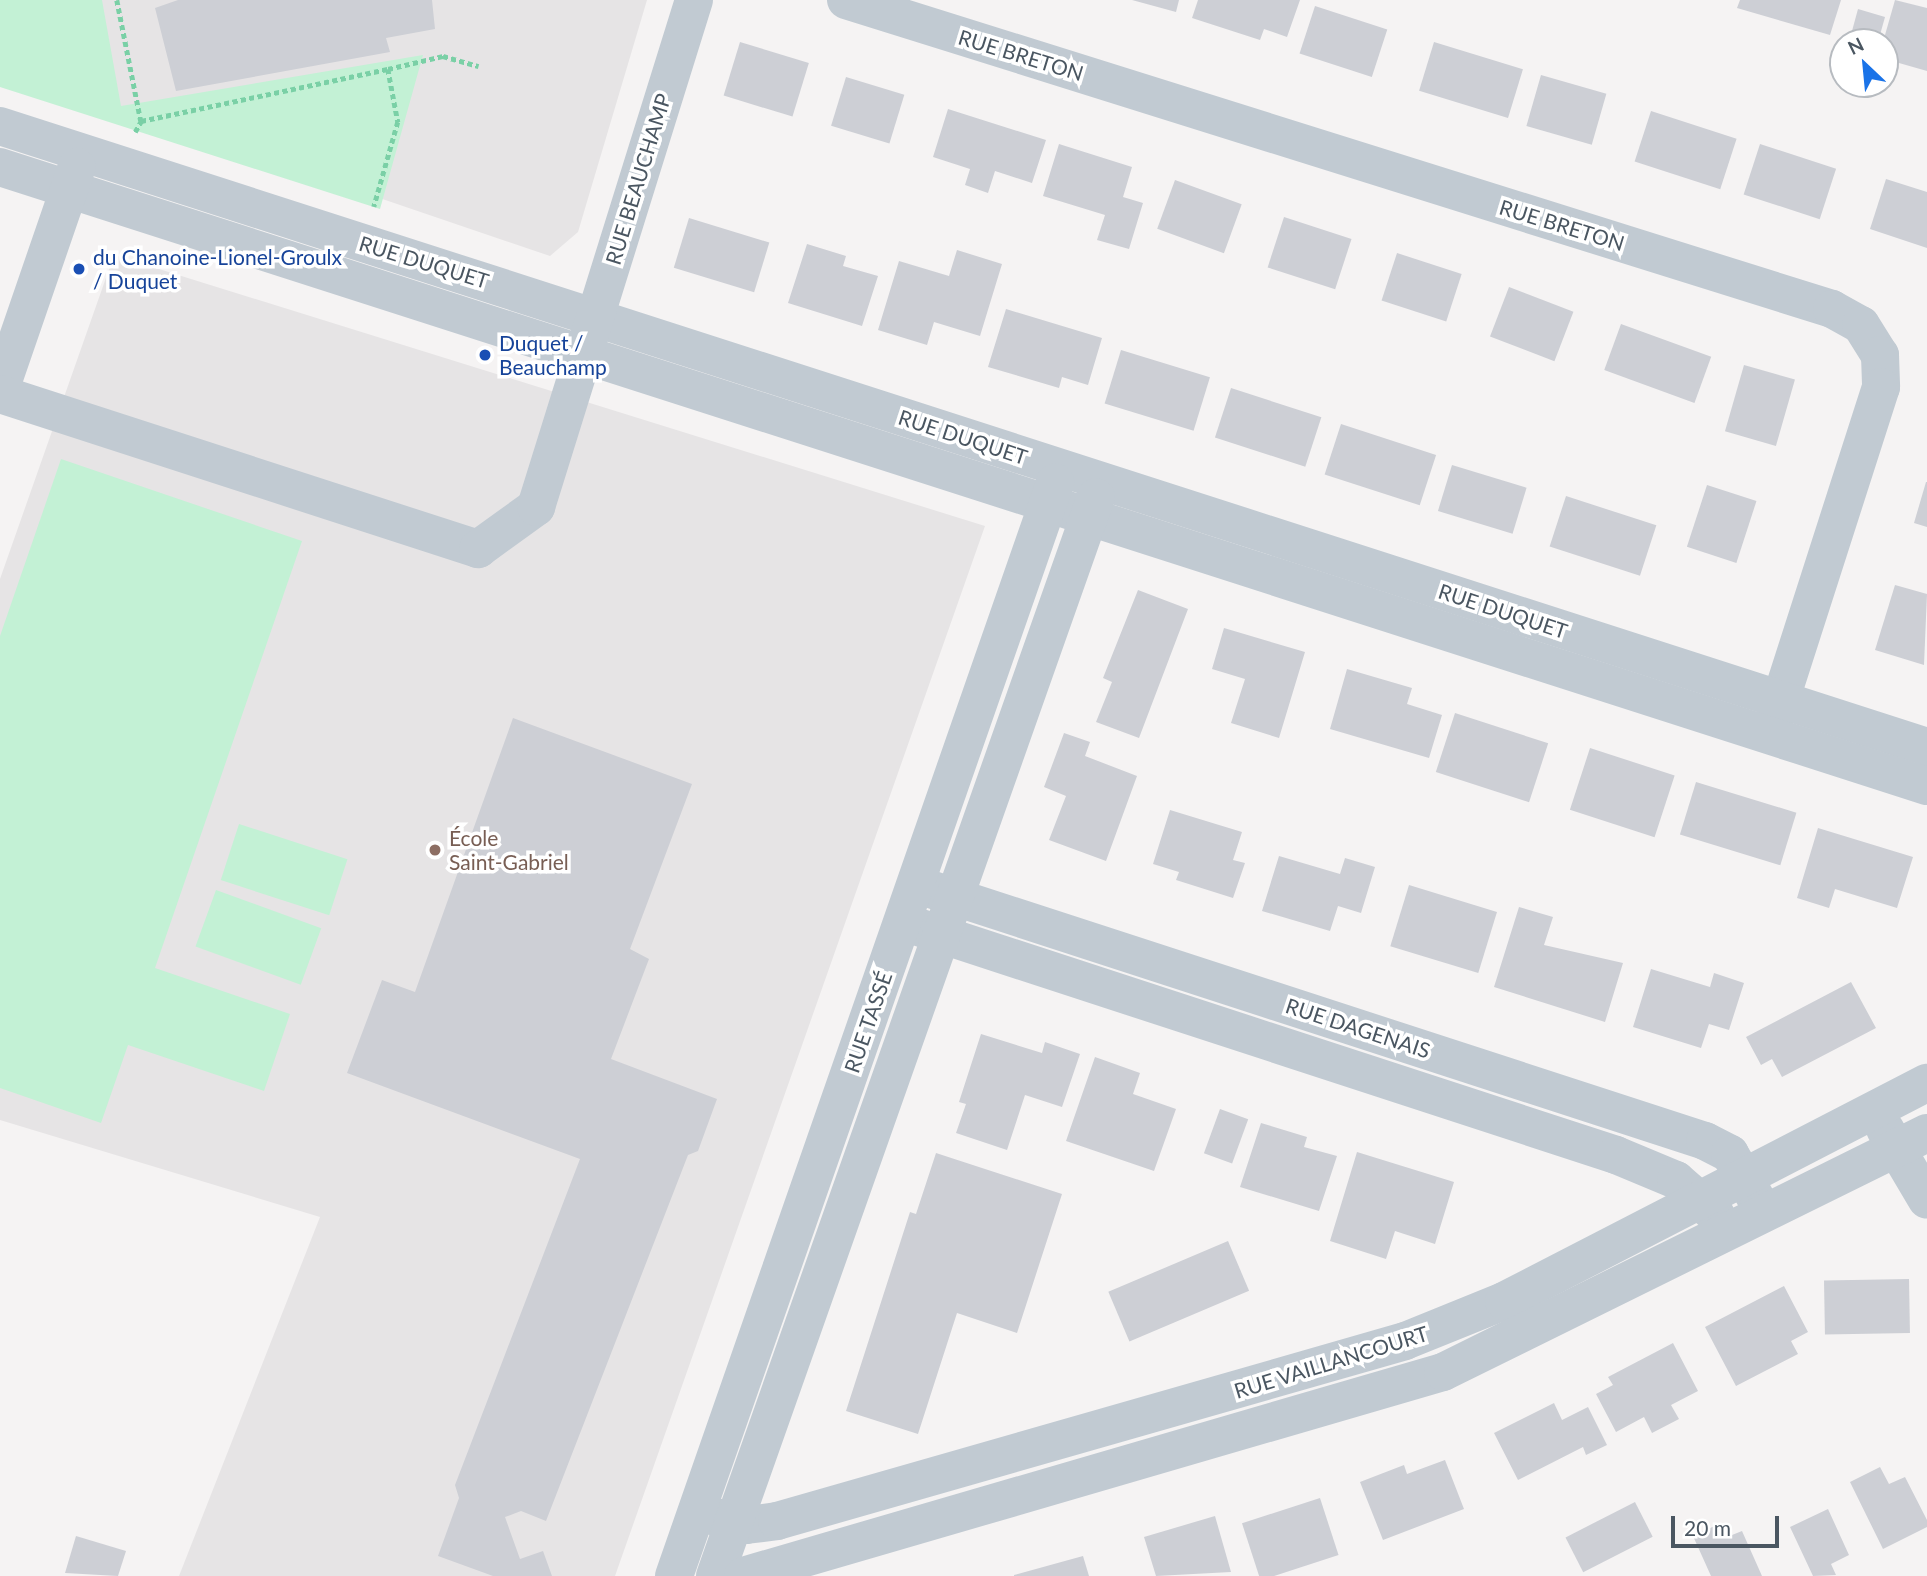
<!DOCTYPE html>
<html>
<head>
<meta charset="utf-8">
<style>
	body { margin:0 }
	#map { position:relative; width:1927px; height:1576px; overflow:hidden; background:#f5f3f3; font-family:Lato,sans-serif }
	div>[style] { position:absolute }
	.education>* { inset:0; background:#e6e4e5 }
	.green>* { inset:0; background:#c3f1d5; transform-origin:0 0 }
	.building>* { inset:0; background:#cdcfd5; transform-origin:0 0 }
	.path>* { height:4.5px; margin-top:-2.25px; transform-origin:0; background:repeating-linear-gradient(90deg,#7ad0a6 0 5px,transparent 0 8.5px) }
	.minor>* { height:38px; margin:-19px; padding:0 19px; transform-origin:19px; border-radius:19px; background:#c1cad2 }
	.dots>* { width:19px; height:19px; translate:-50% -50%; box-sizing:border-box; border:4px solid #fff; border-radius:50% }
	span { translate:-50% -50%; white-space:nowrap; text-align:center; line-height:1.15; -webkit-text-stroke:7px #fff; paint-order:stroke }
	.street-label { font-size:21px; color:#4a5661 }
	.transit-label { font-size:21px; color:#164399 }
	.left { translate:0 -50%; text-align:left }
	.education-label { font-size:21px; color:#785e54 }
	.north { position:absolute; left:1829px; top:28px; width:70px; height:70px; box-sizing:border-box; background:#fff; border:2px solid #b7bbc0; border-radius:50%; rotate:334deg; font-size:19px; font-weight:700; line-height:28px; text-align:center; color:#4a5661 }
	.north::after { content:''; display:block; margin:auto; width:24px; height:32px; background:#1a73e8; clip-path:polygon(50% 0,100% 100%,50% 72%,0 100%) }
	.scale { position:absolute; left:1671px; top:1516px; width:108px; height:32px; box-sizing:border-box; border:4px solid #4a5661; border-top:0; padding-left:9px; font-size:21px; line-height:24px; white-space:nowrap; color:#4a5661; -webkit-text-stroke:5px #fff; paint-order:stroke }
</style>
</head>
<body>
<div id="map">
	<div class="education">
		<i style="clip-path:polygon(0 0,647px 0,578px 232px,550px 256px,0 69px)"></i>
		<i style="clip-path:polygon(114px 255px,985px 526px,615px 1576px,179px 1576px,320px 1217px,0 1120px,0 579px)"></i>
	</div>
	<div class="green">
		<i style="clip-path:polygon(0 0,102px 0,121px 106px,423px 55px,380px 209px,0 87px)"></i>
		<i style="clip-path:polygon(61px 459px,302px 541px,155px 968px,290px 1014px,264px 1091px,128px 1045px,101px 1123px,0 1088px,0 636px)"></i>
		<i style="left:239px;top:824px;width:114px;height:59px;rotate:18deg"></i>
		<i style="left:216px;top:890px;width:112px;height:60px;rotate:20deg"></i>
	</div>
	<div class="building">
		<i style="clip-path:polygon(178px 0,432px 0,435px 29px,386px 38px,390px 52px,176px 91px,155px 8px)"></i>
		<i style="clip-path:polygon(1132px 0,1179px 0,1176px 12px)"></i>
		<i style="clip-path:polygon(1198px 0,1300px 0,1287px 37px,1264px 29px,1260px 40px,1192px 18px)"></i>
		<i style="clip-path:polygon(1740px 0,1841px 0,1830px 35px,1737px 8px)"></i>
		<i style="clip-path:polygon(1895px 0,1927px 8px,1927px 71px,1885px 59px,1883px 42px)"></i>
		<i style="left:1315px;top:6px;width:76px;height:50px;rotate:18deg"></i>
		<i style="clip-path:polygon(1858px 9px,1885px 17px,1878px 42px,1849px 42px)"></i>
		<i style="left:740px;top:42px;width:72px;height:56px;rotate:17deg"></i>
		<i style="left:1434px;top:42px;width:93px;height:51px;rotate:17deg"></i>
		<i style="left:1541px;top:75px;width:68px;height:53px;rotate:16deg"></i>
		<i style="left:846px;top:77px;width:61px;height:51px;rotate:17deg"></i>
		<i style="clip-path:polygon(948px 109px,1046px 140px,1032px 183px,995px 171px,988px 193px,965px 185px,970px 169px,933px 157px)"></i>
		<i style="left:1651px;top:111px;width:90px;height:53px;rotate:18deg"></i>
		<i style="clip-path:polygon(1059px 144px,1132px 167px,1123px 197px,1143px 203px,1129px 249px,1097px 240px,1105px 215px,1043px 196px)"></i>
		<i style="left:1760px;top:144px;width:80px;height:53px;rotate:18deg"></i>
		<i style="clip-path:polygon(1886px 179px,1927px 192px,1927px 248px,1870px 229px)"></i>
		<i style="left:1175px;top:180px;width:71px;height:52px;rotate:20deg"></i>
		<i style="left:1284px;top:217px;width:71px;height:53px;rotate:18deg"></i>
		<i style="left:689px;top:218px;width:84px;height:52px;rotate:17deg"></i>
		<i style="clip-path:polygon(807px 244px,846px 256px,843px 266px,878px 276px,862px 326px,788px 303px)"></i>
		<i style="clip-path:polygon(957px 250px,1002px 264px,980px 336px,934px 322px,927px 345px,878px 330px,899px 261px,949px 276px)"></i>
		<i style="left:1397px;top:253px;width:68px;height:50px;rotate:18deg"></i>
		<i style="left:1509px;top:287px;width:69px;height:53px;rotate:21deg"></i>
		<i style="clip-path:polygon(1006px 309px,1102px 338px,1088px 385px,1062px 377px,1059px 388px,988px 367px)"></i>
		<i style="left:1621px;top:324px;width:96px;height:49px;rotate:20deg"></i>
		<i style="left:1121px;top:350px;width:93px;height:56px;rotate:17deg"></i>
		<i style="left:1744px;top:365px;width:53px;height:69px;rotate:16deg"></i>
		<i style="left:1231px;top:388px;width:95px;height:52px;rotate:18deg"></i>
		<i style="left:1341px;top:424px;width:100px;height:53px;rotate:18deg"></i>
		<i style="left:1452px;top:465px;width:78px;height:48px;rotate:17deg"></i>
		<i style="clip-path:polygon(1926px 482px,1927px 482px,1927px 527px,1914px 523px)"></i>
		<i style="left:1707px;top:485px;width:52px;height:65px;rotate:18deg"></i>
		<i style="left:1566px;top:496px;width:95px;height:53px;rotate:18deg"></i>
		<i style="clip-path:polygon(1895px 585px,1927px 594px,1924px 665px,1875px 650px)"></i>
		<i style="clip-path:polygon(1138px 590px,1188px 609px,1139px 738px,1096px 722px,1112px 682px,1103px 678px)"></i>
		<i style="clip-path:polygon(1224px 628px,1305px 652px,1279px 738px,1231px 723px,1245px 679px,1212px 669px)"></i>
		<i style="clip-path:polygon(1347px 669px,1412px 688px,1407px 704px,1442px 715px,1429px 758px,1330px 729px)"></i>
		<i style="left:1455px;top:713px;width:98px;height:62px;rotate:18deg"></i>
		<i style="clip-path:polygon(513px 718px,692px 784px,630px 949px,649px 959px,611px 1059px,717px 1099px,698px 1151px,688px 1155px,546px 1521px,521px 1511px,505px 1517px,520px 1559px,543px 1551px,552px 1576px,493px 1576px,438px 1556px,459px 1498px,455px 1485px,580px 1159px,347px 1073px,382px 980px,415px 992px)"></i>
		<i style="clip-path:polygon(1064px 733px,1090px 742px,1085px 756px,1137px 776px,1106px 861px,1049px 840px,1066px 796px,1044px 787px)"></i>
		<i style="left:1590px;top:748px;width:89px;height:65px;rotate:18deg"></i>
		<i style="left:1696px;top:782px;width:105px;height:55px;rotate:17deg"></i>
		<i style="clip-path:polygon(1170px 810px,1242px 832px,1233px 860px,1245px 863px,1233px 898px,1176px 880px,1179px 872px,1153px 864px)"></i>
		<i style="clip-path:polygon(1818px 828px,1913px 857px,1897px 908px,1835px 889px,1829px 908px,1797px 898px)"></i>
		<i style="clip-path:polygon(1279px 856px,1340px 874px,1345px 858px,1375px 867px,1361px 913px,1338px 906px,1330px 931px,1262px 911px)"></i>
		<i style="left:1409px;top:885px;width:92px;height:64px;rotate:17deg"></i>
		<i style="clip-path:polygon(1519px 907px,1553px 917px,1544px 945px,1623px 963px,1605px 1022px,1494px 987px)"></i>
		<i style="clip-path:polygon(1651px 969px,1710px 987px,1714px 973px,1744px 983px,1729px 1030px,1709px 1024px,1701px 1048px,1633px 1027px)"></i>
		<i style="clip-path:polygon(1851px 982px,1876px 1028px,1782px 1077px,1772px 1059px,1761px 1065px,1746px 1037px)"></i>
		<i style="clip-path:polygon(981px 1034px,1042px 1053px,1045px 1042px,1080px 1054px,1062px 1107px,1025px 1095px,1007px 1150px,956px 1133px,966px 1104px,959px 1102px)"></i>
		<i style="clip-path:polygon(1095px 1057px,1140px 1073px,1133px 1094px,1176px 1109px,1154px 1171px,1066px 1141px)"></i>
		<i style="left:1220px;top:1109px;width:30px;height:47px;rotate:20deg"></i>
		<i style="clip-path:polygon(1261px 1123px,1307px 1137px,1304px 1147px,1337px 1156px,1319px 1211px,1240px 1187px)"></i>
		<i style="clip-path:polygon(1357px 1152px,1454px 1182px,1435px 1244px,1395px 1231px,1386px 1259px,1330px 1241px)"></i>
		<i style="clip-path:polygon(936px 1153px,1062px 1194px,1017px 1333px,957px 1313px,918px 1434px,846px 1411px,910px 1212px,916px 1214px)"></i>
		<i style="left:1228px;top:1241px;width:54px;height:130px;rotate:67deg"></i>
		<i style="left:1909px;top:1279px;width:54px;height:85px;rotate:89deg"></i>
		<i style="clip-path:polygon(1784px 1286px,1808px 1332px,1791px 1341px,1798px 1354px,1736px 1386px,1705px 1327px)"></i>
		<i style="clip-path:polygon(1673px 1343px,1698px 1391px,1671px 1405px,1679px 1419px,1652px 1433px,1644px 1417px,1616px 1432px,1596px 1394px,1613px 1385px,1608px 1377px)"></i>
		<i style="clip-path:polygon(1554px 1403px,1562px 1420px,1588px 1407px,1607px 1445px,1586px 1455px,1583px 1447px,1518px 1480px,1494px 1433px)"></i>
		<i style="clip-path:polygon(1445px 1460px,1464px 1509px,1383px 1540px,1360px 1482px,1404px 1465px,1407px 1474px)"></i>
		<i style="clip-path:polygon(1880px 1467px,1889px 1484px,1905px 1477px,1927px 1520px,1927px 1527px,1883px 1549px,1850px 1482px)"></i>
		<i style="left:1320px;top:1498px;width:60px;height:82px;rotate:72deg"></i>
		<i style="left:1635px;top:1502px;width:39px;height:78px;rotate:63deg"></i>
		<i style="clip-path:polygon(1828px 1509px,1849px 1555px,1831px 1564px,1836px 1575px,1813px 1576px,1790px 1527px)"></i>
		<i style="clip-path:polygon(1215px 1516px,1231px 1572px,1156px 1576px,1144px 1537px)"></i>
		<i style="clip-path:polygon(1721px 1523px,1727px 1537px,1742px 1531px,1762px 1576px,1711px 1576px,1693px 1536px)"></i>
		<i style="clip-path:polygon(76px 1536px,126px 1551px,118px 1576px,65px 1573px)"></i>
		<i style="clip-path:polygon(1083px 1556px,1089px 1576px,1014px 1576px,1014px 1575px)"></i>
	</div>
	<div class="path">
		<i style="left:117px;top:0;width:123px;rotate:78.8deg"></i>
		<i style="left:388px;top:69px;width:57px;rotate:-13.3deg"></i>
		<i style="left:443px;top:56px;width:37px;rotate:16deg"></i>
		<i style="left:135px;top:132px;width:13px;rotate:-61deg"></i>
		<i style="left:141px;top:121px;width:252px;rotate:-11.9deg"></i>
		<i style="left:388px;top:69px;width:54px;rotate:79.3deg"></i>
		<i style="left:398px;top:122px;width:88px;rotate:105.8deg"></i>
	</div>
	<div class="minor">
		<i style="left:846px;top:0;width:1033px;rotate:17.4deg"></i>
		<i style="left:1832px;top:309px;width:33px;rotate:29deg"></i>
		<i style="left:1861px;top:325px;width:36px;rotate:58deg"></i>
		<i style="left:1880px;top:355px;width:32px;rotate:88deg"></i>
		<i style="left:1881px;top:387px;width:354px;rotate:107.8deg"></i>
		<i style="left:0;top:126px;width:2025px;rotate:17.86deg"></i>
		<i style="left:0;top:167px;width:2024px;rotate:17.81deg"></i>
		<i style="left:0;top:390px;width:236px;rotate:-71deg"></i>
		<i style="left:0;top:394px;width:503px;rotate:17.97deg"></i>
		<i style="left:478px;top:549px;width:72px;rotate:-35.9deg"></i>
		<i style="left:536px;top:507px;width:531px;rotate:-72.69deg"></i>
		<i style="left:930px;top:889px;width:815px;rotate:18.01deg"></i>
		<i style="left:1705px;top:1141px;width:28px;rotate:27deg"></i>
		<i style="left:1730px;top:1154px;width:56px;rotate:59.7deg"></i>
		<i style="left:918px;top:927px;width:734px;rotate:18.09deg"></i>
		<i style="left:1616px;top:1155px;width:65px;rotate:22.6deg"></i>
		<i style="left:1676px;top:1180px;width:53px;rotate:41.2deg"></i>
		<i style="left:1885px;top:1129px;width:82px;rotate:59.4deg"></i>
		<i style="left:697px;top:1512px;width:51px;rotate:14.9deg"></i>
		<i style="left:746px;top:1525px;width:31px;rotate:-7deg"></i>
		<i style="left:777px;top:1521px;width:653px;rotate:-15.99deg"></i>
		<i style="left:1405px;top:1341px;width:107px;rotate:-22deg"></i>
		<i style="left:1504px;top:1301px;width:476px;rotate:-27.3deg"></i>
		<i style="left:674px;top:1576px;width:1158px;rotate:-70.78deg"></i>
		<i style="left:715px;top:1576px;width:1144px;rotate:-70.55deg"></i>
		<i style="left:743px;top:1576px;width:729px;rotate:-16.25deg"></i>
		<i style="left:1443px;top:1372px;width:540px;rotate:-26.28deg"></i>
	</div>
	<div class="dots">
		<i style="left:79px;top:269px;background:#1a4fb4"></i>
		<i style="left:485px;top:355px;background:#1a4fb4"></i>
		<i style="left:435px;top:850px;background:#8d6e63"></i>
	</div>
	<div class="street-label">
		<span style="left:1021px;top:55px;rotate:17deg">RUE BRETON</span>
		<span style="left:638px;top:179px;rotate:-73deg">RUE BEAUCHAMP</span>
		<span style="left:1562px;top:225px;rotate:17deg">RUE BRETON</span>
		<span style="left:424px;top:262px;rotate:17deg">RUE DUQUET</span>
		<span style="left:963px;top:437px;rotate:18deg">RUE DUQUET</span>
		<span style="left:1503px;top:611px;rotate:18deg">RUE DUQUET</span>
		<span style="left:868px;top:1022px;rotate:-71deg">RUE TASSÉ</span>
		<span style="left:1358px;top:1028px;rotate:18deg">RUE DAGENAIS</span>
		<span style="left:1331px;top:1362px;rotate:-17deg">RUE VAILLANCOURT</span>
	</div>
	<div class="transit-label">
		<span class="left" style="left:93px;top:269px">du Chanoine-Lionel-Groulx<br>/ Duquet</span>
		<span class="left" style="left:499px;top:355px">Duquet /<br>Beauchamp</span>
	</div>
	<div class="education-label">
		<span class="left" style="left:449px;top:850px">École<br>Saint-Gabriel</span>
	</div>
	<div class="north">N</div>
	<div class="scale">20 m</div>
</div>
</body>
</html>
